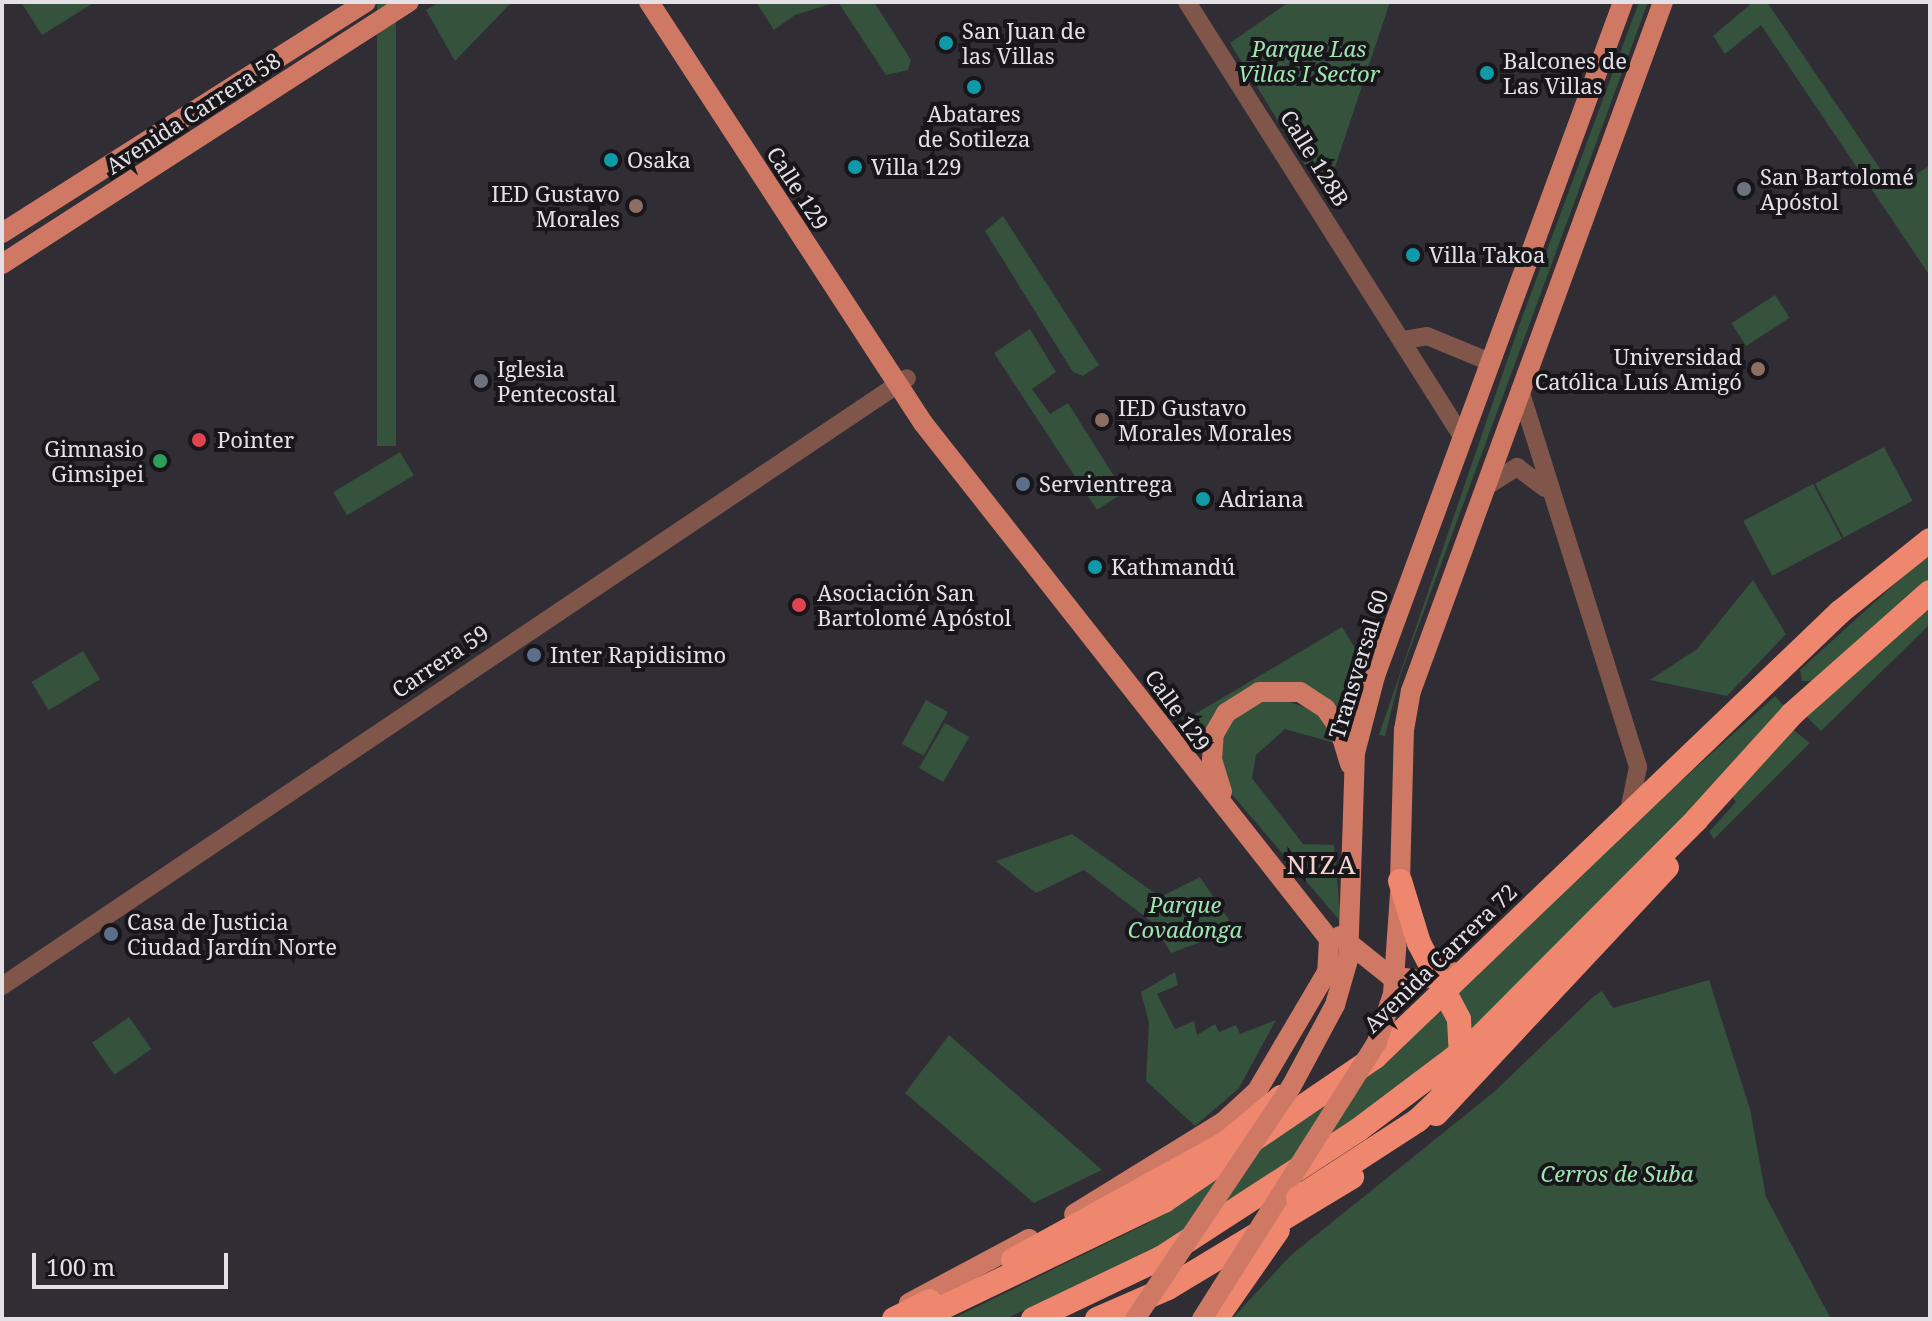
<!DOCTYPE html>
<html>
<head>
<meta charset="utf-8">
<style>
	body { margin:0 }
	#map { position:relative; width:1932px; height:1321px; overflow:hidden; background:#312d34; font-family:"Noto Serif",serif }
	div>[style] { position:absolute }
	.green>* { inset:0; background:#34523c; transform-origin:0 0 }
	.minor>* { height:18px; margin:-9px; padding:0 9px; transform-origin:9px; border-radius:9px; background:#80564b }
	.major>* { height:20px; margin:-10px; padding:0 10px; transform-origin:10px; border-radius:10px; background:#cf7964 }
	.highway>* { height:24px; margin:-12px; padding:0 12px; transform-origin:12px; border-radius:12px; background:#ee876e }
	.major-bridge>* { height:20px; margin:-10px; padding:0 10px; transform-origin:10px; border-radius:10px; background:#cf7964 }
	.highway-bridge>* { height:24px; margin:-12px; padding:0 12px; transform-origin:12px; border-radius:12px; background:#ee876e }
	.dots>* { width:22px; height:22px; translate:-50% -50%; box-sizing:border-box; border:4px solid #18161a; border-radius:50% }
	span { translate:-50% -50%; white-space:nowrap; text-align:center; line-height:1.15; -webkit-text-stroke:8px #18161a; paint-order:stroke }
	.poi-label { font-size:22px; color:#e4e1e6 }
	.left { translate:0 -50%; text-align:left }
	.right { translate:-100% -50%; text-align:right }
	.park-label { font-size:22px; color:#9ee5b0; font-style:italic }
	.street-label { font-size:22px; color:#e4e1e6 }
	.quarter-label { font-size:26px; color:#f5d3cd; letter-spacing:2px }
	.frame { position:absolute; inset:0; border:4px solid #e4e1e6; pointer-events:none }
	.scale { position:absolute; left:32px; top:1253px; width:196px; height:36px; box-sizing:border-box; border:4px solid #e4e1e6; border-top:0; padding-left:10px; font-size:24px; line-height:28px; white-space:nowrap; color:#e4e1e6; -webkit-text-stroke:6px #18161a; paint-order:stroke }
</style>
</head>
<body>
<div id="map">
	<div class="green">
		<i style="clip-path:polygon(21px 2px,95px 2px,42px 35px)"></i>
		<i style="left:377px;top:2px;width:19px;height:444px"></i>
		<i style="clip-path:polygon(440px 2px,512px 2px,455px 61px,426px 10px)"></i>
		<i style="clip-path:polygon(756px 2px,837px 2px,795px 15px,774px 30px)"></i>
		<i style="clip-path:polygon(838px 2px,874px 2px,911px 60px,908px 70px,886px 75px)"></i>
		<i style="clip-path:polygon(1289px 2px,1390px 2px,1325px 197px,1230px 43px)"></i>
		<i style="clip-path:polygon(1639px 2px,1648px 2px,1400px 676px,1385px 736px,1379px 735px,1520px 323px)"></i>
		<i style="clip-path:polygon(1753px 2px,1767px 2px,1894px 189px,1930px 165px,1930px 276px,1761px 25px,1725px 54px,1713px 36px)"></i>
		<i style="clip-path:polygon(1003px 216px,1099px 365px,1083px 376px,1073px 372px,985px 231px)"></i>
		<i style="left:1775px;top:295px;width:27px;height:52px;rotate:57deg"></i>
		<i style="clip-path:polygon(1030px 329px,1056px 372px,1032px 389px,1050px 414px,1068px 403px,1124px 492px,1097px 510px,994px 353px)"></i>
		<i style="left:1884px;top:447px;width:61px;height:78px;rotate:62deg"></i>
		<i style="left:400px;top:452px;width:27px;height:78px;rotate:59deg"></i>
		<i style="left:1813px;top:484px;width:62px;height:79px;rotate:62deg"></i>
		<i style="clip-path:polygon(1930px 552px,1930px 582px,1812px 681px,1802px 681px,1800px 670px)"></i>
		<i style="clip-path:polygon(1753px 580px,1786px 634px,1727px 696px,1650px 680px,1697px 649px)"></i>
		<i style="clip-path:polygon(1930px 601px,1930px 624px,1821px 731px,1804px 714px)"></i>
		<i style="clip-path:polygon(1342px 627px,1358px 653px,1342px 714px,1295px 683px,1211px 727px,1203px 745px,1185px 720px)"></i>
		<i style="left:83px;top:651px;width:33px;height:60px;rotate:59deg"></i>
		<i style="clip-path:polygon(1272px 696px,1319px 712px,1338px 744px,1285px 729px,1256px 755px,1252px 778px,1303px 844px,1334px 845px,1341px 922px,1229px 791px,1219px 762px,1220px 733px,1231px 715px)"></i>
		<i style="clip-path:polygon(1775px 696px,1784px 706px,1629px 877px,1435px 1064px,1159px 1250px,1005px 1319px,952px 1319px,1148px 1223px,1382px 1066px,1583px 870px)"></i>
		<i style="left:926px;top:700px;width:25px;height:50px;rotate:29deg"></i>
		<i style="left:945px;top:723px;width:28px;height:52px;rotate:30deg"></i>
		<i style="clip-path:polygon(1792px 729px,1810px 743px,1714px 839px,1709px 832px,1736px 802px,1730px 794px)"></i>
		<i style="clip-path:polygon(1072px 834px,1160px 897px,1200px 877px,1235px 929px,1171px 953px,1152px 922px,1084px 870px,1036px 893px,996px 861px)"></i>
		<i style="clip-path:polygon(1175px 972px,1178px 985px,1157px 994px,1175px 1029px,1194px 1021px,1197px 1035px,1215px 1024px,1219px 1032px,1236px 1025px,1240px 1034px,1276px 1020px,1239px 1088px,1195px 1126px,1146px 1081px,1149px 1023px,1141px 992px)"></i>
		<i style="clip-path:polygon(1709px 980px,1750px 1109px,1766px 1197px,1831px 1319px,1232px 1319px,1290px 1256px,1494px 1092px,1594px 996px,1602px 991px,1613px 1008px)"></i>
		<i style="left:129px;top:1017px;width:39px;height:45px;rotate:55deg"></i>
		<i style="clip-path:polygon(949px 1035px,1102px 1170px,1034px 1203px,905px 1093px)"></i>
	</div>
	<div class="minor">
		<i style="left:1187px;top:2px;width:516px;rotate:57.67deg"></i>
		<i style="left:1403px;top:340px;width:24px;rotate:-9deg"></i>
		<i style="left:1427px;top:336px;width:68px;rotate:22.4deg"></i>
		<i style="left:1520px;top:390px;width:395px;rotate:72.6deg"></i>
		<i style="left:1638px;top:767px;width:45px;rotate:101.6deg"></i>
		<i style="left:1485px;top:487px;width:38px;rotate:-32deg"></i>
		<i style="left:1517px;top:467px;width:35px;rotate:37deg"></i>
		<i style="left:2px;top:986px;width:1090px;rotate:-33.89deg"></i>
	</div>
	<div class="major">
		<i style="left:649px;top:2px;width:502px;rotate:56.94deg"></i>
		<i style="left:923px;top:423px;width:657px;rotate:51.8deg"></i>
		<i style="left:1329px;top:939px;width:33px;rotate:93deg"></i>
		<i style="left:1327px;top:972px;width:138px;rotate:120.5deg"></i>
		<i style="left:1257px;top:1091px;width:46px;rotate:137.6deg"></i>
		<i style="left:1223px;top:1122px;width:175px;rotate:148.3deg"></i>
		<i style="left:2px;top:233px;width:431px;rotate:-32.4deg"></i>
		<i style="left:2px;top:264px;width:484px;rotate:-32.8deg"></i>
		<i style="left:1222px;top:792px;width:34px;rotate:-107deg"></i>
		<i style="left:1212px;top:760px;width:26px;rotate:-86deg"></i>
		<i style="left:1214px;top:734px;width:24px;rotate:-60deg"></i>
		<i style="left:1226px;top:713px;width:39px;rotate:-32deg"></i>
		<i style="left:1259px;top:692px;width:41px"></i>
		<i style="left:1300px;top:692px;width:30px;rotate:33deg"></i>
		<i style="left:1325px;top:708px;width:24px;rotate:55deg"></i>
		<i style="left:1339px;top:728px;width:38px;rotate:73deg"></i>
		<i style="left:1352px;top:846px;width:93px;rotate:-88.2deg"></i>
		<i style="left:1355px;top:753px;width:80px;rotate:-75.4deg"></i>
		<i style="left:1375px;top:676px;width:718px;rotate:-69.8deg"></i>
		<i style="left:1400px;top:881px;width:151px;rotate:-88.5deg"></i>
		<i style="left:1404px;top:730px;width:40px;rotate:-80deg"></i>
		<i style="left:1411px;top:691px;width:734px;rotate:-69.91deg"></i>
		<i style="left:1340px;top:936px;width:64px;rotate:38.7deg"></i>
		<i style="left:1390px;top:976px;width:30px;rotate:8deg"></i>
		<i style="left:1420px;top:980px;width:32px;rotate:-16deg"></i>
		<i style="left:909px;top:1303px;width:136px;rotate:-28.1deg"></i>
	</div>
	<div class="highway">
		<i style="left:1436px;top:1114px;width:338px;rotate:-46.9deg"></i>
		<i style="left:1013px;top:1260px;width:243px;rotate:-28.8deg"></i>
		<i style="left:1226px;top:1143px;width:72px;rotate:-39.9deg"></i>
		<i style="left:894px;top:1319px;width:40px;rotate:-26.6deg"></i>
		<i style="left:919px;top:1319px;width:272px;rotate:-25.7deg"></i>
		<i style="left:1164px;top:1201px;width:255px;rotate:-34.3deg"></i>
		<i style="left:1375px;top:1057px;width:644px;rotate:-43.74deg"></i>
		<i style="left:1840px;top:612px;width:115px;rotate:-38.7deg"></i>
		<i style="left:1033px;top:1319px;width:142px;rotate:-25.5deg"></i>
		<i style="left:1161px;top:1258px;width:235px;rotate:-33deg"></i>
		<i style="left:1358px;top:1130px;width:145px;rotate:-36.9deg"></i>
		<i style="left:1474px;top:1043px;width:315px;rotate:-45.1deg"></i>
		<i style="left:1696px;top:820px;width:143px;rotate:-47.8deg"></i>
		<i style="left:1792px;top:714px;width:184px;rotate:-41.5deg"></i>
		<i style="left:1097px;top:1319px;width:77px;rotate:-23.6deg"></i>
		<i style="left:1168px;top:1288px;width:215px;rotate:-31.1deg"></i>
		<i style="left:1216px;top:1319px;width:108px;rotate:-55.1deg"></i>
	</div>
	<div class="major-bridge">
		<i style="left:1135px;top:1319px;width:280px;rotate:-56.1deg"></i>
		<i style="left:1291px;top:1087px;width:93px;rotate:-61.8deg"></i>
		<i style="left:1335px;top:1005px;width:47px;rotate:-73.9deg"></i>
		<i style="left:1348px;top:960px;width:114px;rotate:-88deg"></i>
		<i style="left:1202px;top:1319px;width:328px;rotate:-57.7deg"></i>
		<i style="left:1377px;top:1042px;width:51px;rotate:-71.6deg"></i>
		<i style="left:1393px;top:994px;width:101px;rotate:-86deg"></i>
	</div>
	<div class="highway-bridge">
		<i style="left:1298px;top:1198px;width:143px;rotate:-33deg"></i>
		<i style="left:1418px;top:1120px;width:32px;rotate:-44deg"></i>
		<i style="left:1441px;top:1098px;width:45px;rotate:-63.4deg"></i>
		<i style="left:1461px;top:1058px;width:39px;rotate:-93deg"></i>
		<i style="left:1459px;top:1019px;width:86px;rotate:-117.8deg"></i>
		<i style="left:1419px;top:943px;width:65px;rotate:-107deg"></i>
	</div>
	<div class="dots">
		<i style="left:946px;top:43px;background:#0f9aa8"></i>
		<i style="left:1487px;top:73px;background:#0f9aa8"></i>
		<i style="left:974px;top:87px;background:#0f9aa8"></i>
		<i style="left:611px;top:160px;background:#0f9aa8"></i>
		<i style="left:855px;top:167px;background:#0f9aa8"></i>
		<i style="left:1744px;top:189px;background:#6b7280"></i>
		<i style="left:636px;top:206px;background:#8d6e63"></i>
		<i style="left:1413px;top:255px;background:#0f9aa8"></i>
		<i style="left:1758px;top:369px;background:#8d6e63"></i>
		<i style="left:481px;top:381px;background:#6b7280"></i>
		<i style="left:1102px;top:420px;background:#8d6e63"></i>
		<i style="left:199px;top:440px;background:#e0444e"></i>
		<i style="left:160px;top:461px;background:#2e9e5b"></i>
		<i style="left:1023px;top:484px;background:#5c6f8a"></i>
		<i style="left:1203px;top:499px;background:#0f9aa8"></i>
		<i style="left:1095px;top:567px;background:#0f9aa8"></i>
		<i style="left:799px;top:605px;background:#e0444e"></i>
		<i style="left:534px;top:655px;background:#5c6f8a"></i>
		<i style="left:111px;top:934px;background:#5c6f8a"></i>
	</div>
	<div class="poi-label">
		<span class="left" style="left:962px;top:43px">San Juan de<br>las Villas</span>
		<span class="left" style="left:1503px;top:73px">Balcones de<br>Las Villas</span>
		<span style="left:974px;top:126px">Abatares<br>de Sotileza</span>
		<span class="left" style="left:627px;top:160px">Osaka</span>
		<span class="left" style="left:871px;top:167px">Villa 129</span>
		<span class="left" style="left:1760px;top:189px">San Bartolomé<br>Apóstol</span>
		<span class="right" style="left:620px;top:206px">IED Gustavo<br>Morales</span>
		<span class="left" style="left:1429px;top:255px">Villa Takoa</span>
		<span class="right" style="left:1742px;top:369px">Universidad<br>Católica Luís Amigó</span>
		<span class="left" style="left:497px;top:381px">Iglesia<br>Pentecostal</span>
		<span class="left" style="left:1118px;top:420px">IED Gustavo<br>Morales Morales</span>
		<span class="left" style="left:217px;top:440px">Pointer</span>
		<span class="right" style="left:144px;top:461px">Gimnasio<br>Gimsipei</span>
		<span class="left" style="left:1039px;top:484px">Servientrega</span>
		<span class="left" style="left:1219px;top:499px">Adriana</span>
		<span class="left" style="left:1111px;top:567px">Kathmandú</span>
		<span class="left" style="left:817px;top:605px">Asociación San<br>Bartolomé Apóstol</span>
		<span class="left" style="left:550px;top:655px">Inter Rapidisimo</span>
		<span class="left" style="left:127px;top:934px">Casa de Justicia<br>Ciudad Jardín Norte</span>
	</div>
	<div class="park-label">
		<span style="left:1309px;top:61px">Parque Las<br>Villas I Sector</span>
		<span style="left:1185px;top:917px">Parque<br>Covadonga</span>
		<span style="left:1617px;top:1174px">Cerros de Suba</span>
	</div>
	<div class="street-label">
		<span style="left:193px;top:113px;rotate:-33deg">Avenida Carrera 58</span>
		<span style="left:1315px;top:158px;rotate:58deg">Calle 128B</span>
		<span style="left:798px;top:188px;rotate:57deg">Calle 129</span>
		<span style="left:440px;top:661px;rotate:-34deg">Carrera 59</span>
		<span style="left:1358px;top:664px;rotate:-73deg">Transversal 60</span>
		<span style="left:1178px;top:710px;rotate:54deg">Calle 129</span>
		<span style="left:1440px;top:958px;rotate:-44deg">Avenida Carrera 72</span>
	</div>
	<div class="quarter-label">
		<span style="left:1322px;top:865px">NIZA</span>
	</div>
	<div class="frame"></div>
	<div class="scale">100 m</div>
</div>
</body>
</html>
